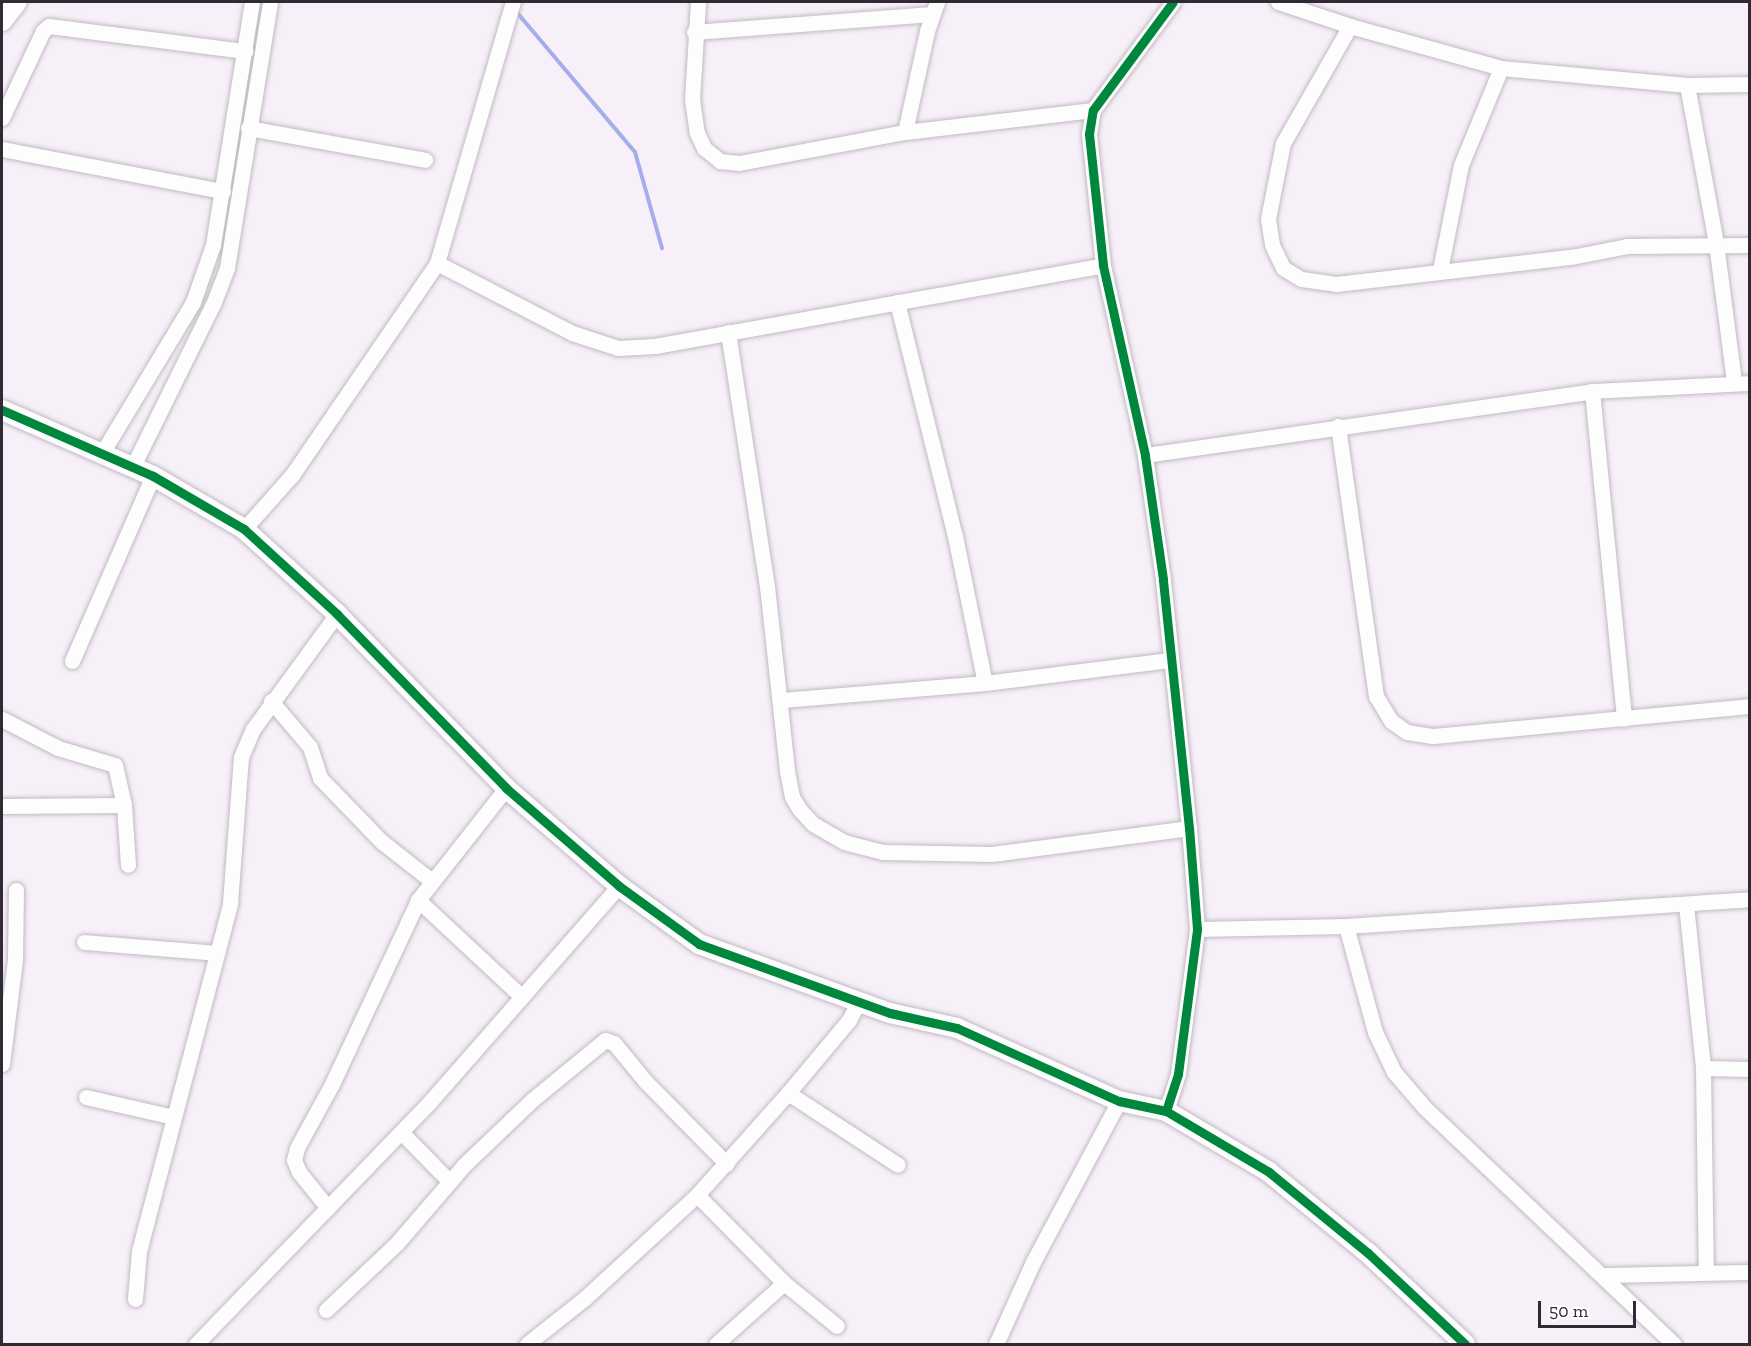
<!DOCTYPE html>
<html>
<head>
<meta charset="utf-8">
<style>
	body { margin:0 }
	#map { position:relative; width:1751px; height:1346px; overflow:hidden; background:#f7f0f8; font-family:"Zilla Slab",serif }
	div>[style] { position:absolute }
	.stream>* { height:4px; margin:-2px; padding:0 2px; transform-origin:2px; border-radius:2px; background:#a5adea }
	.roads { filter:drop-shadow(0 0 2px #c1bac2) drop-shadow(0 0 2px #c1bac2) }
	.minor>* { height:15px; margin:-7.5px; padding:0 7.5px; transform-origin:7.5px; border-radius:7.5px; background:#fefdfe }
	.tertiary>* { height:20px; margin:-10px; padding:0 10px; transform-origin:10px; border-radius:10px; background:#fefdfe }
	.cycleway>* { height:9px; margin:-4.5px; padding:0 4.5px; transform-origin:4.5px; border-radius:4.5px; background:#00873e }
	span { translate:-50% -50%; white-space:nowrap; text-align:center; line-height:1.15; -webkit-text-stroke:6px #fff; paint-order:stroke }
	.frame { position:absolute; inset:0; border:3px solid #312933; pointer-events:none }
	.scale { position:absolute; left:1538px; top:1301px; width:98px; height:27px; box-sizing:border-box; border:3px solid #312933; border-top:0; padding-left:8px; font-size:18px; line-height:21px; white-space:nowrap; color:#312933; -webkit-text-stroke:4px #fff; paint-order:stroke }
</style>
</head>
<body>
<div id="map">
	<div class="stream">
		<i style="left:514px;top:9px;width:187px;rotate:49.8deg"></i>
		<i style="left:635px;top:152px;width:100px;rotate:74.3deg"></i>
	</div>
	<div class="roads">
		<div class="minor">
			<i style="left:698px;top:2px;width:97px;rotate:93.5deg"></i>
			<i style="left:692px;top:99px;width:34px;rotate:82deg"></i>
			<i style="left:697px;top:133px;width:17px;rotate:65deg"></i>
			<i style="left:704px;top:148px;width:21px;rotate:39deg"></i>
			<i style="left:720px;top:161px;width:19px;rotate:6deg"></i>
			<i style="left:739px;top:163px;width:169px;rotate:-10.6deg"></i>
			<i style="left:905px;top:132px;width:189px;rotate:-6.7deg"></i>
			<i style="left:1278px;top:2px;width:76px;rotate:18.4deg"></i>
			<i style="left:1350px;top:26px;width:157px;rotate:15.5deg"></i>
			<i style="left:1501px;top:68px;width:187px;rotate:5.2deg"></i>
			<i style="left:1687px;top:85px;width:63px;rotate:-0.9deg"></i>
			<i style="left:1350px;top:26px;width:135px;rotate:119.8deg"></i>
			<i style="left:1283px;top:143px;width:77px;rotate:101.2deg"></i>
			<i style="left:1268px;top:219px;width:26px;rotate:81deg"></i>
			<i style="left:1272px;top:245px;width:25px;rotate:64deg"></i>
			<i style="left:1283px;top:268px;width:21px;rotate:31deg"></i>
			<i style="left:1301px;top:279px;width:35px;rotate:8deg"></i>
			<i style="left:1336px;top:284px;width:237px;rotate:-6.6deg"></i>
			<i style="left:1571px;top:257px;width:57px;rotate:-11.1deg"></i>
			<i style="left:1627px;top:246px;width:123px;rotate:-0.5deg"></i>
			<i style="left:694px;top:32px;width:238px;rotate:-4.3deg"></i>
			<i style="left:1687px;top:85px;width:161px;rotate:79.6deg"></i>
			<i style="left:1716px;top:243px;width:140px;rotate:82.6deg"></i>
			<i style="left:2px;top:118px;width:96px;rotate:-64.8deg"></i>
			<i style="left:43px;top:31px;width:8px;rotate:-40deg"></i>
			<i style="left:49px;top:26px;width:198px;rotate:7.3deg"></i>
			<i style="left:248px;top:128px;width:180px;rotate:10.2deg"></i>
			<i style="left:905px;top:132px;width:103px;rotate:-77.7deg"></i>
			<i style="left:927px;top:31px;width:31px;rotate:-71deg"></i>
			<i style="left:2px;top:149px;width:225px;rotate:10.8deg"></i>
			<i style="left:437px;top:263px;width:152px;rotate:27.4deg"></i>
			<i style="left:572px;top:333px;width:48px;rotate:18.1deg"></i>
			<i style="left:618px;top:348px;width:37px;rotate:-3deg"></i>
			<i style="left:655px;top:346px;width:455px;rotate:-10.2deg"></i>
			<i style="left:1440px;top:270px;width:107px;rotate:-78.7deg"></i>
			<i style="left:1461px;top:165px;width:105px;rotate:-67.6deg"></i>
			<i style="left:897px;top:302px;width:241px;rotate:76.1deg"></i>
			<i style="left:955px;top:536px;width:150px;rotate:78.5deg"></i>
			<i style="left:728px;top:332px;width:257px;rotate:81.3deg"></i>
			<i style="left:767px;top:586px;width:186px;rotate:83.8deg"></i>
			<i style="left:787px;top:771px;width:26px;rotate:79deg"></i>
			<i style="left:792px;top:797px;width:15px;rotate:58deg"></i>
			<i style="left:800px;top:810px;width:19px;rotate:47deg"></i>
			<i style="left:813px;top:824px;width:36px;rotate:30deg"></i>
			<i style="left:844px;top:842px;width:40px;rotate:14.4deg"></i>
			<i style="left:883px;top:852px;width:109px;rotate:1.1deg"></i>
			<i style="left:992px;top:854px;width:199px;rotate:-7.5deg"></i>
			<i style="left:1592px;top:391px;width:329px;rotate:84.4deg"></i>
			<i style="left:1338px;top:426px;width:273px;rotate:82deg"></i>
			<i style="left:1376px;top:696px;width:29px;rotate:59deg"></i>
			<i style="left:1391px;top:721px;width:19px;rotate:35deg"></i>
			<i style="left:1407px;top:732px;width:26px;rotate:9deg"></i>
			<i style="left:1433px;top:736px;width:318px;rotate:-5.4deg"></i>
			<i style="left:102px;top:453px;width:176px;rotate:-58.9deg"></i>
			<i style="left:193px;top:302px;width:60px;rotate:-70.7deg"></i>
			<i style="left:213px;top:245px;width:246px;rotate:-80.9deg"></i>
			<i style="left:1145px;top:455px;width:452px;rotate:-8.1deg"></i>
			<i style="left:1592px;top:391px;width:158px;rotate:-2.9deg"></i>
			<i style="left:133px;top:466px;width:183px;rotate:-63.7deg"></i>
			<i style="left:214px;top:302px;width:36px;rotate:-69deg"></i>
			<i style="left:227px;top:268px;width:269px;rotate:-80.8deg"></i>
			<i style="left:244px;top:529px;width:72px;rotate:-48.4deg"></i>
			<i style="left:292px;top:475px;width:257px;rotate:-55.6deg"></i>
			<i style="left:437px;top:263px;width:272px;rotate:-73.8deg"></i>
			<i style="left:72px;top:661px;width:202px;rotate:-66.4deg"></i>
			<i style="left:782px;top:700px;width:204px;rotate:-4.8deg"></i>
			<i style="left:985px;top:683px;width:186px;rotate:-7.1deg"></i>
			<i style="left:271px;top:701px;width:60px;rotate:49.7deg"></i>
			<i style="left:310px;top:747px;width:33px;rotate:72deg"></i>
			<i style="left:320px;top:778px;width:89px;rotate:45.9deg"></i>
			<i style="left:382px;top:842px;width:63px;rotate:38deg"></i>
			<i style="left:2px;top:719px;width:63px;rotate:27.4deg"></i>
			<i style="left:58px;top:748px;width:59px;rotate:16.6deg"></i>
			<i style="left:115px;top:765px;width:41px;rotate:77.3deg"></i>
			<i style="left:124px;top:805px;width:60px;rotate:86.2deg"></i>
			<i style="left:2px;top:806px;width:122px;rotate:-0.5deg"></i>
			<i style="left:418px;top:900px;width:142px;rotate:43deg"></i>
			<i style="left:1686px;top:905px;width:164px;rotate:84deg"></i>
			<i style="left:1703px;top:1068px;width:203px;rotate:89.2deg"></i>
			<i style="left:1346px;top:926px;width:110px;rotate:74.7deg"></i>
			<i style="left:1375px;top:1032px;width:44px;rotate:64.6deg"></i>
			<i style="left:1394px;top:1072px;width:48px;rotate:49.3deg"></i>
			<i style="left:1425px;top:1108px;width:343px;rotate:43.5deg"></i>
			<i style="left:1197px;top:929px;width:149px;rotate:-1.2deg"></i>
			<i style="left:1346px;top:926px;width:405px;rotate:-3.8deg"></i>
			<i style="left:84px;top:942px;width:133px;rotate:4.7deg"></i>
			<i style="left:2px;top:1064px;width:105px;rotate:-82.9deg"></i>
			<i style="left:15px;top:960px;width:70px;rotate:-89.2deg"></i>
			<i style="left:1703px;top:1068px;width:47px;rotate:1.2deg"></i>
			<i style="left:788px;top:1093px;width:131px;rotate:33.2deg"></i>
			<i style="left:86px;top:1097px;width:89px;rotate:12.9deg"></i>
			<i style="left:1166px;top:1111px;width:39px;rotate:-72deg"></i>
			<i style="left:1178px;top:1074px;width:146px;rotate:-82.5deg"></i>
			<i style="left:1197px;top:929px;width:101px;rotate:-94.5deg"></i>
			<i style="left:1189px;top:828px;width:250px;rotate:-96deg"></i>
			<i style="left:1163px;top:579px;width:125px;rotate:-98.3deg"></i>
			<i style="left:1145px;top:455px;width:195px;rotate:-102.5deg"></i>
			<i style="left:1103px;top:265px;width:132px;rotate:-96.1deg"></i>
			<i style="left:1089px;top:134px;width:24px;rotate:-81deg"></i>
			<i style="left:1093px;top:110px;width:134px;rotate:-53.5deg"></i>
			<i style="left:401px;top:1132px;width:69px;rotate:45.6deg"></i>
			<i style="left:697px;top:1195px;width:124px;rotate:45.3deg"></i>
			<i style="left:784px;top:1283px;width:68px;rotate:39.1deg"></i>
			<i style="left:328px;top:1208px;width:46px;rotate:-128.9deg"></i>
			<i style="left:299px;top:1172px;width:13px;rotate:-113deg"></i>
			<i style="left:294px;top:1160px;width:12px;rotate:-76deg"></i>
			<i style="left:297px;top:1148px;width:73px;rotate:-61.3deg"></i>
			<i style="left:332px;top:1084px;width:203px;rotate:-64.9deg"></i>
			<i style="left:418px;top:900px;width:142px;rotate:-51.8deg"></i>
			<i style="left:1603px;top:1275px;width:147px;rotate:-1.2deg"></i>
			<i style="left:135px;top:1299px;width:48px;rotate:-85.2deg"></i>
			<i style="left:139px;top:1251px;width:360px;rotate:-75.3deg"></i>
			<i style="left:230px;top:903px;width:146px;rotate:-85.7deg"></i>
			<i style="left:241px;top:757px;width:30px;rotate:-67deg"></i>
			<i style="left:253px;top:729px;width:142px;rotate:-53.9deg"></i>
			<i style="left:326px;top:1310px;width:98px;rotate:-43.3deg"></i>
			<i style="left:397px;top:1243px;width:103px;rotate:-49.3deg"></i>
			<i style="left:464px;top:1165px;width:94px;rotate:-43.7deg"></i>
			<i style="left:532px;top:1100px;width:94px;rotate:-39.4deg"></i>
			<i style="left:605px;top:1040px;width:9px;rotate:18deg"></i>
			<i style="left:614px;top:1043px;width:50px;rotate:50.6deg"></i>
			<i style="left:646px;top:1082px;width:115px;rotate:45.4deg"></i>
			<i style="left:196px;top:1344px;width:334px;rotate:-46deg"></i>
			<i style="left:428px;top:1104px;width:290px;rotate:-48.8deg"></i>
			<i style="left:527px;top:1344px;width:74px;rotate:-38.4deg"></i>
			<i style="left:585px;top:1298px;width:152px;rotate:-42.6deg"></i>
			<i style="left:697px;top:1195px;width:137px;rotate:-48.3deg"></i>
			<i style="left:788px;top:1093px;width:95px;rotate:-50.1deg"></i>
			<i style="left:849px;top:1020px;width:19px;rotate:-62deg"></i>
			<i style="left:716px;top:1344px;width:91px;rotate:-41.9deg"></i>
			<i style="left:996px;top:1344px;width:90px;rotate:-65.7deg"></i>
			<i style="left:1033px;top:1262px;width:183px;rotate:-61.9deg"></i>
		</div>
		<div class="tertiary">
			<i style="left:2px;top:21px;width:24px;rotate:-52deg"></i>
			<i style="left:2px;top:410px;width:165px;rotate:23.6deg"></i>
			<i style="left:153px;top:476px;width:105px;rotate:30.2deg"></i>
			<i style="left:244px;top:529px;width:126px;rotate:42.4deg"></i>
			<i style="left:337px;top:614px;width:243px;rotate:45.8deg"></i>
			<i style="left:506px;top:788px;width:150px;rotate:40.9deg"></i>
			<i style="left:619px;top:886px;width:99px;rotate:35.9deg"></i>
			<i style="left:699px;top:944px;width:203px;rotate:19.9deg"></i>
			<i style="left:890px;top:1013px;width:69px;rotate:12.6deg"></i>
			<i style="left:957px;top:1028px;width:178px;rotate:24.3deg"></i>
			<i style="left:1119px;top:1101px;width:48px;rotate:12deg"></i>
			<i style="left:1166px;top:1111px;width:120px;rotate:30.6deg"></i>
			<i style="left:1269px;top:1172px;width:128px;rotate:39.3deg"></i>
			<i style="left:1368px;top:1253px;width:133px;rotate:43.2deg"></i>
		</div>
	</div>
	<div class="cycleway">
		<i style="left:2px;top:410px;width:165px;rotate:23.6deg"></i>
		<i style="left:153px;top:476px;width:105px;rotate:30.2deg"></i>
		<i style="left:244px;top:529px;width:126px;rotate:42.4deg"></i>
		<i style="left:337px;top:614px;width:243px;rotate:45.8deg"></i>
		<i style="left:506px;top:788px;width:150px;rotate:40.9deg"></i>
		<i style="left:619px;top:886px;width:99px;rotate:35.9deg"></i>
		<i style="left:699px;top:944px;width:203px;rotate:19.9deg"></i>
		<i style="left:890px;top:1013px;width:69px;rotate:12.6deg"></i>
		<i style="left:957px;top:1028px;width:178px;rotate:24.3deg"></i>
		<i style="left:1119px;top:1101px;width:48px;rotate:12deg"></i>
		<i style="left:1166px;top:1111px;width:120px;rotate:30.6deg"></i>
		<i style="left:1269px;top:1172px;width:128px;rotate:39.3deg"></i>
		<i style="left:1368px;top:1253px;width:133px;rotate:43.2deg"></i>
		<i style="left:1166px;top:1111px;width:39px;rotate:-72deg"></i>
		<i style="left:1178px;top:1074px;width:146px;rotate:-82.5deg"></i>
		<i style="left:1197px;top:929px;width:101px;rotate:-94.5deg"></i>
		<i style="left:1189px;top:828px;width:250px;rotate:-96deg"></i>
		<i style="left:1163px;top:579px;width:125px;rotate:-98.3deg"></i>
		<i style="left:1145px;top:455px;width:195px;rotate:-102.5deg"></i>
		<i style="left:1103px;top:265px;width:132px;rotate:-96.1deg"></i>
		<i style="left:1089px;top:134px;width:24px;rotate:-81deg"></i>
		<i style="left:1093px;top:110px;width:134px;rotate:-53.5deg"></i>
	</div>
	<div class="frame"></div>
	<div class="scale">50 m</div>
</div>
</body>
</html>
